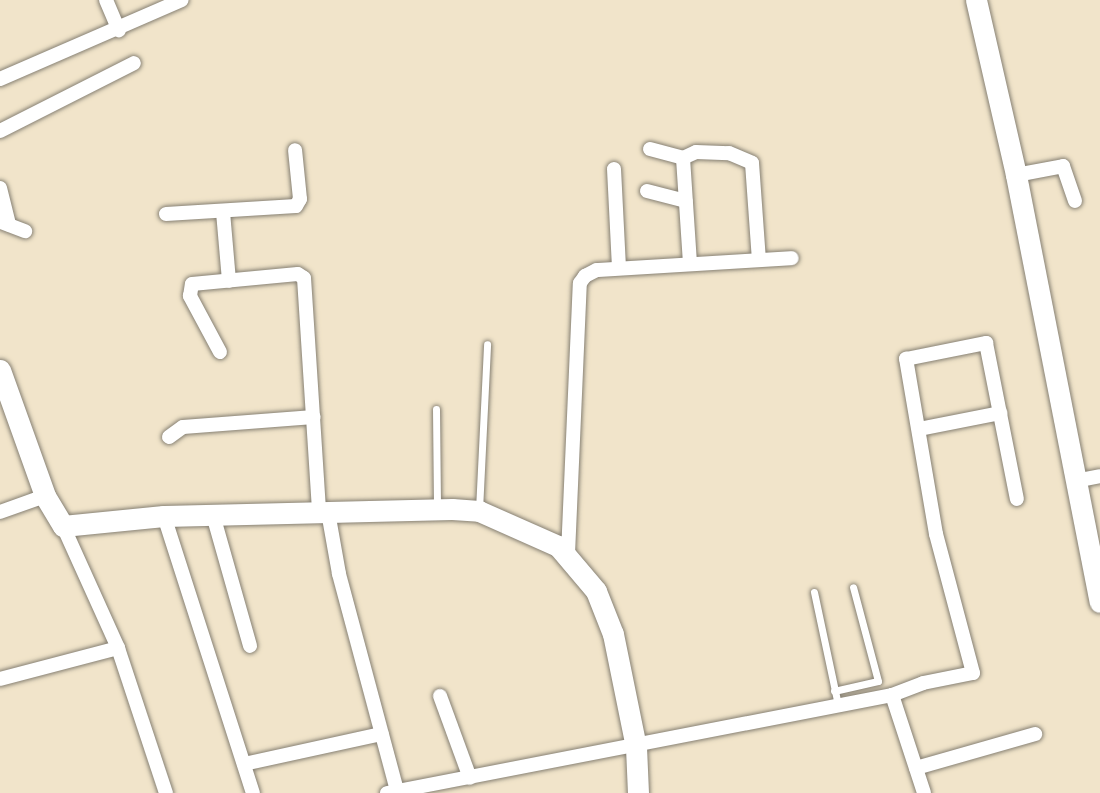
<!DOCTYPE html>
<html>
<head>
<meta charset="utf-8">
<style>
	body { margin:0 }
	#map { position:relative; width:1100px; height:793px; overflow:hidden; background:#f1e4ca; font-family:Dekko,sans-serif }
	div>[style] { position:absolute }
	.roads { filter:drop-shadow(0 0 2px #868073) drop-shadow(0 0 2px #868073) }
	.lane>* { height:7px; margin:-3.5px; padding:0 3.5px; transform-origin:3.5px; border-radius:3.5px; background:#fff }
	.street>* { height:14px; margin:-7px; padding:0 7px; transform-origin:7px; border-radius:7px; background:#fff }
	.secondary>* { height:21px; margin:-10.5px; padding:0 10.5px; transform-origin:10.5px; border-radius:10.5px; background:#fff }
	span { translate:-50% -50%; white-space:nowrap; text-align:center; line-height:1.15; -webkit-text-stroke:6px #f6f6f2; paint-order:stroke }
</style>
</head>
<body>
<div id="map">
	<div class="roads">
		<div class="lane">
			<i style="left:436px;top:409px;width:99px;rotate:89.4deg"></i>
			<i style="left:479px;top:510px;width:166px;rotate:-87.2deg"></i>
			<i style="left:814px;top:592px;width:116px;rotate:78deg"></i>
			<i style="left:834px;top:691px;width:45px;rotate:-12.8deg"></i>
			<i style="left:878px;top:681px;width:97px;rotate:-104.9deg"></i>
		</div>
		<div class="street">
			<i style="left:106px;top:0;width:33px;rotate:67deg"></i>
			<i style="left:0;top:79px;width:198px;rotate:-23.5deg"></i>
			<i style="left:0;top:131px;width:150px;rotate:-26.9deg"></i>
			<i style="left:650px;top:149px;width:34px;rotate:15deg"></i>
			<i style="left:683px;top:158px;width:14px;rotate:-25deg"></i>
			<i style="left:696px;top:152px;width:33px;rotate:2deg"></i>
			<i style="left:729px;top:153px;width:25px;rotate:23deg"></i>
			<i style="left:752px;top:163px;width:97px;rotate:85.9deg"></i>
			<i style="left:683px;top:158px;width:106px;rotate:86.2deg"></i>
			<i style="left:614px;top:169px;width:99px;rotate:87.1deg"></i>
			<i style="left:1016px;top:175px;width:48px;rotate:-10.8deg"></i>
			<i style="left:1063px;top:166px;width:37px;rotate:71deg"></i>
			<i style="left:0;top:188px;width:38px;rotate:76deg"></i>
			<i style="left:647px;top:191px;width:40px;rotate:14.4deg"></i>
			<i style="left:223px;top:212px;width:69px;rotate:85deg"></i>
			<i style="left:166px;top:214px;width:130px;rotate:-3.5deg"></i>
			<i style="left:296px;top:206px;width:8px;rotate:-60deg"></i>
			<i style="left:300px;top:199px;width:49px;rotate:-95.8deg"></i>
			<i style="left:1px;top:222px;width:26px;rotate:21deg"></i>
			<i style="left:220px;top:352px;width:64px;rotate:-118.2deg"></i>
			<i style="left:190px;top:296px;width:12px;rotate:-81deg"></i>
			<i style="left:192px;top:284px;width:106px;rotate:-5.4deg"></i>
			<i style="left:298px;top:274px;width:7px;rotate:34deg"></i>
			<i style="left:304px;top:278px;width:234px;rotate:86.3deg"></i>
			<i style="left:919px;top:429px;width:83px;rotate:-11.2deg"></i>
			<i style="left:169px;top:437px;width:17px;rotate:-36deg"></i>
			<i style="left:183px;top:427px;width:131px;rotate:-4.4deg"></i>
			<i style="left:1075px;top:481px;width:25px;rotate:-11deg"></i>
			<i style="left:0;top:512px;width:48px;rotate:-19.6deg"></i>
			<i style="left:328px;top:512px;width:63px;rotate:79.9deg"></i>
			<i style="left:339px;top:574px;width:225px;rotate:75deg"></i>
			<i style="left:213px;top:515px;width:136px;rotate:74.2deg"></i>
			<i style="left:164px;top:516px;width:291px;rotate:72.2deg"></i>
			<i style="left:63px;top:526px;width:134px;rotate:65.7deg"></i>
			<i style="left:118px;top:648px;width:153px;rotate:71.7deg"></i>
			<i style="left:568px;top:554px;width:271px;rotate:-87.5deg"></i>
			<i style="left:580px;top:283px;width:9px;rotate:-54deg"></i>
			<i style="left:585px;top:276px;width:13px;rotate:-27deg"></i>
			<i style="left:597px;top:270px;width:195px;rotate:-3.5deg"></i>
			<i style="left:0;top:679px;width:122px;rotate:-14.7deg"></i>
			<i style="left:892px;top:695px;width:103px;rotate:71.9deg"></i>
			<i style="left:440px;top:696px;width:87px;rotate:69.9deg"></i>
			<i style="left:244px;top:764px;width:141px;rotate:-12.3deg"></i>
			<i style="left:916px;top:768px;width:124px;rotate:-15.9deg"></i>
			<i style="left:387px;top:793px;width:514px;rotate:-10.98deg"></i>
			<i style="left:892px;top:695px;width:33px;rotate:-21deg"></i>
			<i style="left:923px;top:683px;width:51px;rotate:-11.3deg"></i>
			<i style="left:973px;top:673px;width:144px;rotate:-104.9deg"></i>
			<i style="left:936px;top:534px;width:178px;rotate:-99.7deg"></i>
			<i style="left:906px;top:359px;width:82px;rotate:-11.3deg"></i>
			<i style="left:986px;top:343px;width:159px;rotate:78.8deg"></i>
		</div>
		<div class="secondary">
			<i style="left:976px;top:0;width:180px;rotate:77.1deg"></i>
			<i style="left:1016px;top:175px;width:435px;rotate:78.9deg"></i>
			<i style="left:0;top:370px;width:134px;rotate:70.3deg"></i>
			<i style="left:45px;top:496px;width:35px;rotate:59deg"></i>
			<i style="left:63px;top:526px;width:101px;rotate:-5.7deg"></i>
			<i style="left:164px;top:516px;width:288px;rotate:-1.4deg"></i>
			<i style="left:452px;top:509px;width:27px;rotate:4deg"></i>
			<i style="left:479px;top:511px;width:86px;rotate:23.9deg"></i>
			<i style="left:558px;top:546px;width:59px;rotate:49.8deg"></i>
			<i style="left:596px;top:591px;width:46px;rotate:68.4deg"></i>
			<i style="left:613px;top:634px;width:115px;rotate:78.5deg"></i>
			<i style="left:636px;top:747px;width:46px;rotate:87.5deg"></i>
		</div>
	</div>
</div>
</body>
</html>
